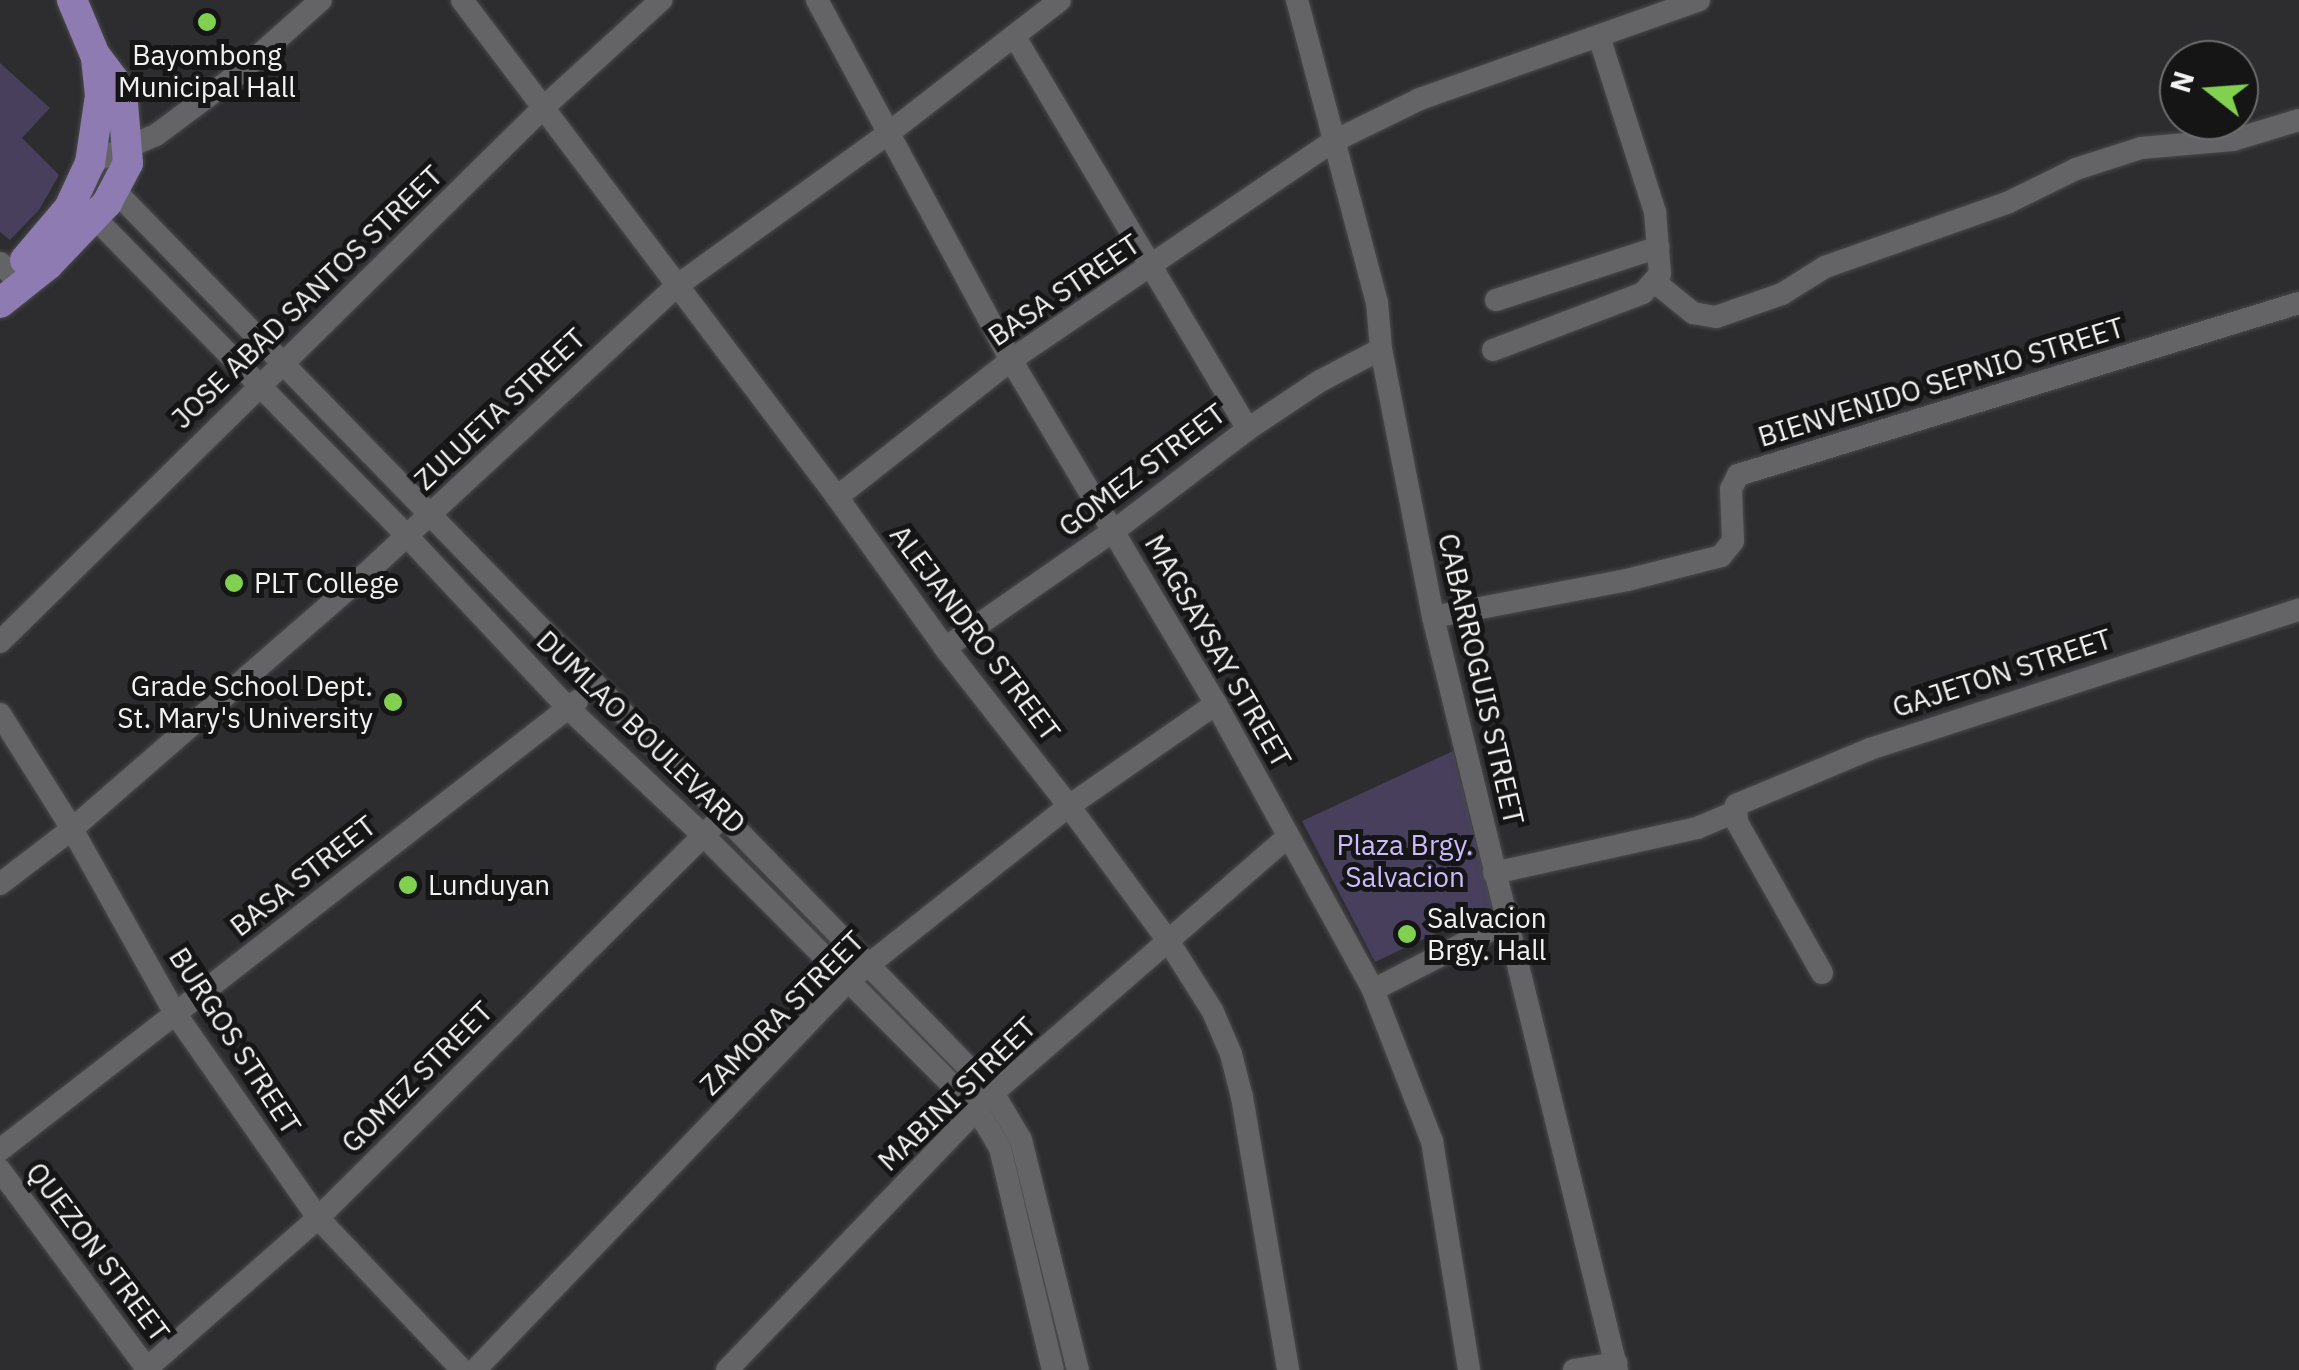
<!DOCTYPE html>
<html>
<head>
<meta charset="utf-8">
<style>
	body { margin:0 }
	#map { position:relative; width:2299px; height:1370px; overflow:hidden; background:#2d2c2f; font-family:"IBM Plex Sans",sans-serif }
	div>[style] { position:absolute }
	.green>* { inset:0; background:#473f5b }
	.roads { filter:drop-shadow(0 0 2px #4a4a4c) drop-shadow(0 0 2px #4a4a4c) }
	.minor>* { height:22px; margin:-11px; padding:0 11px; transform-origin:11px; border-radius:11px; background:#646466 }
	.major>* { height:30px; margin:-15px; padding:0 15px; transform-origin:15px; border-radius:15px; background:#8d7bb2 }
	.dots>* { width:28px; height:28px; translate:-50% -50%; box-sizing:border-box; border:5px solid #151516; border-radius:50% }
	span { translate:-50% -50%; white-space:nowrap; text-align:center; line-height:1.15; -webkit-text-stroke:10px #151516; paint-order:stroke }
	.poi-label { font-size:28px; color:#f2f2f3 }
	.left { translate:0 -50%; text-align:left }
	.right { translate:-100% -50%; text-align:right }
	.street-label { font-size:28px; color:#f2f2f3 }
	.park-label { font-size:28px; color:#ceb9fe }
	.north { position:absolute; left:2159px; top:40px; width:100px; height:100px; box-sizing:border-box; background:#151516; border:2px solid #6d6d6e; border-radius:50%; rotate:287deg; font-size:28px; font-weight:700; line-height:40px; text-align:center; color:#f2f2f3 }
	.north::after { content:''; display:block; margin:auto; width:35px; height:45px; background:#82d050; clip-path:polygon(50% 0,100% 100%,50% 72%,0 100%) }
</style>
</head>
<body>
<div id="map">
	<div class="green">
		<i style="clip-path:polygon(0 63px,50px 108px,22px 138px,59px 175px,39px 210px,10px 240px,0 232px)"></i>
		<i style="clip-path:polygon(1453px 751px,1492px 907px,1375px 962px,1302px 821px)"></i>
	</div>
	<div class="roads">
		<div class="minor">
			<i style="left:462px;top:0;width:623px;rotate:52.96deg"></i>
			<i style="left:837px;top:497px;width:186px;rotate:54.4deg"></i>
			<i style="left:945px;top:648px;width:201px;rotate:51.9deg"></i>
			<i style="left:1069px;top:806px;width:169px;rotate:53.7deg"></i>
			<i style="left:1169px;top:942px;width:83px;rotate:57.8deg"></i>
			<i style="left:1213px;top:1012px;width:46px;rotate:66.8deg"></i>
			<i style="left:1231px;top:1054px;width:44px;rotate:75.7deg"></i>
			<i style="left:1242px;top:1097px;width:277px;rotate:80.4deg"></i>
			<i style="left:817px;top:0;width:409px;rotate:61.7deg"></i>
			<i style="left:1011px;top:360px;width:400px;rotate:59.2deg"></i>
			<i style="left:1216px;top:704px;width:326px;rotate:61.2deg"></i>
			<i style="left:1373px;top:990px;width:162px;rotate:68.7deg"></i>
			<i style="left:1432px;top:1141px;width:232px;rotate:80.8deg"></i>
			<i style="left:1297px;top:0;width:312px;rotate:75.2deg"></i>
			<i style="left:1377px;top:302px;width:47px;rotate:85.1deg"></i>
			<i style="left:1381px;top:349px;width:273px;rotate:79deg"></i>
			<i style="left:1433px;top:617px;width:775px;rotate:76.27deg"></i>
			<i style="left:1015px;top:37px;width:456px;rotate:59.3deg"></i>
			<i style="left:90px;top:163px;width:72px;rotate:-23deg"></i>
			<i style="left:156px;top:135px;width:102px;rotate:-36.6deg"></i>
			<i style="left:238px;top:74px;width:111px;rotate:-41.7deg"></i>
			<i style="left:116px;top:192px;width:1257px;rotate:45.77deg"></i>
			<i style="left:993px;top:1093px;width:55px;rotate:59.2deg"></i>
			<i style="left:1021px;top:1140px;width:237px;rotate:76.1deg"></i>
			<i style="left:85px;top:208px;width:460px;rotate:45.5deg"></i>
			<i style="left:407px;top:536px;width:236px;rotate:46.9deg"></i>
			<i style="left:568px;top:708px;width:185px;rotate:43.3deg"></i>
			<i style="left:703px;top:835px;width:390px;rotate:45.1deg"></i>
			<i style="left:978px;top:1111px;width:43px;rotate:59.3deg"></i>
			<i style="left:1000px;top:1148px;width:228px;rotate:76.6deg"></i>
			<i style="left:0;top:263px;width:33px;rotate:45deg"></i>
			<i style="left:1656px;top:283px;width:48px;rotate:39deg"></i>
			<i style="left:1693px;top:313px;width:23px;rotate:10deg"></i>
			<i style="left:1716px;top:317px;width:70px;rotate:-19.2deg"></i>
			<i style="left:1782px;top:294px;width:51px;rotate:-32.1deg"></i>
			<i style="left:1825px;top:267px;width:193px;rotate:-19.4deg"></i>
			<i style="left:2007px;top:203px;width:77px;rotate:-26.2deg"></i>
			<i style="left:2076px;top:169px;width:68px;rotate:-17.9deg"></i>
			<i style="left:2141px;top:148px;width:92px;rotate:-5deg"></i>
			<i style="left:2233px;top:140px;width:69px;rotate:-16.9deg"></i>
			<i style="left:1496px;top:300px;width:171px;rotate:-18deg"></i>
			<i style="left:1493px;top:350px;width:160px;rotate:-20.8deg"></i>
			<i style="left:1643px;top:293px;width:25px;rotate:-48deg"></i>
			<i style="left:1660px;top:274px;width:62px;rotate:-94.6deg"></i>
			<i style="left:1655px;top:212px;width:184px;rotate:-107.7deg"></i>
			<i style="left:837px;top:497px;width:221px;rotate:-38.2deg"></i>
			<i style="left:1011px;top:360px;width:388px;rotate:-34.2deg"></i>
			<i style="left:1332px;top:142px;width:98px;rotate:-26deg"></i>
			<i style="left:1420px;top:99px;width:296px;rotate:-19.5deg"></i>
			<i style="left:1433px;top:617px;width:197px;rotate:-10.8deg"></i>
			<i style="left:1627px;top:580px;width:97px;rotate:-14.3deg"></i>
			<i style="left:1721px;top:556px;width:19px;rotate:-51deg"></i>
			<i style="left:1733px;top:541px;width:52px;rotate:-92.2deg"></i>
			<i style="left:1731px;top:489px;width:16px;rotate:-63deg"></i>
			<i style="left:1738px;top:475px;width:587px;rotate:-17.05deg"></i>
			<i style="left:0;top:642px;width:763px;rotate:-44.52deg"></i>
			<i style="left:544px;top:107px;width:159px;rotate:-42.4deg"></i>
			<i style="left:945px;top:648px;width:207px;rotate:-34.8deg"></i>
			<i style="left:1115px;top:530px;width:167px;rotate:-37.2deg"></i>
			<i style="left:1248px;top:429px;width:87px;rotate:-33.7deg"></i>
			<i style="left:1320px;top:381px;width:69px;rotate:-27.7deg"></i>
			<i style="left:0;top:714px;width:136px;rotate:57.9deg"></i>
			<i style="left:72px;top:829px;width:211px;rotate:60.8deg"></i>
			<i style="left:175px;top:1013px;width:250px;rotate:55.1deg"></i>
			<i style="left:318px;top:1218px;width:209px;rotate:46.5deg"></i>
			<i style="left:1494px;top:873px;width:208px;rotate:-12.5deg"></i>
			<i style="left:1697px;top:828px;width:41px;rotate:-22.8deg"></i>
			<i style="left:0;top:884px;width:91px;rotate:-37.4deg"></i>
			<i style="left:72px;top:829px;width:399px;rotate:-41deg"></i>
			<i style="left:373px;top:567px;width:415px;rotate:-42.8deg"></i>
			<i style="left:678px;top:285px;width:261px;rotate:-35.8deg"></i>
			<i style="left:890px;top:132px;width:215px;rotate:-37.8deg"></i>
			<i style="left:1822px;top:973px;width:173px;rotate:-119.4deg"></i>
			<i style="left:1737px;top:822px;width:17px;rotate:-93deg"></i>
			<i style="left:1736px;top:805px;width:145px;rotate:-22.7deg"></i>
			<i style="left:1870px;top:749px;width:451px;rotate:-18deg"></i>
			<i style="left:1373px;top:990px;width:149px;rotate:-27.1deg"></i>
			<i style="left:0;top:1150px;width:731px;rotate:-37.89deg"></i>
			<i style="left:0;top:1170px;width:249px;rotate:53.5deg"></i>
			<i style="left:145px;top:1370px;width:230px;rotate:-41.3deg"></i>
			<i style="left:318px;top:1218px;width:556px;rotate:-44.78deg"></i>
			<i style="left:475px;top:1370px;width:539px;rotate:-46.2deg"></i>
			<i style="left:848px;top:981px;width:282px;rotate:-38.4deg"></i>
			<i style="left:1069px;top:806px;width:179px;rotate:-34.8deg"></i>
			<i style="left:727px;top:1370px;width:384px;rotate:-46.2deg"></i>
			<i style="left:993px;top:1093px;width:391px;rotate:-41deg"></i>
			<i style="left:1574px;top:1370px;width:43px;rotate:-9.5deg"></i>
		</div>
		<div class="major">
			<i style="left:25px;top:260px;width:68px;rotate:-49.8deg"></i>
			<i style="left:69px;top:208px;width:50px;rotate:-65deg"></i>
			<i style="left:90px;top:163px;width:68px;rotate:-81.5deg"></i>
			<i style="left:100px;top:96px;width:38px;rotate:-96deg"></i>
			<i style="left:0;top:303px;width:61px;rotate:-38.4deg"></i>
			<i style="left:48px;top:265px;width:86px;rotate:-46.4deg"></i>
			<i style="left:107px;top:203px;width:45px;rotate:-62.3deg"></i>
			<i style="left:128px;top:163px;width:59px;rotate:-94.8deg"></i>
			<i style="left:123px;top:104px;width:26px;rotate:-111deg"></i>
			<i style="left:114px;top:80px;width:31px;rotate:-127deg"></i>
			<i style="left:95px;top:55px;width:60px;rotate:-112.7deg"></i>
		</div>
	</div>
	<div class="dots">
		<i style="left:207px;top:22px;background:#82d050"></i>
		<i style="left:234px;top:583px;background:#82d050"></i>
		<i style="left:393px;top:702px;background:#82d050"></i>
		<i style="left:408px;top:885px;background:#82d050"></i>
		<i style="left:1407px;top:934px;background:#82d050"></i>
	</div>
	<div class="poi-label">
		<span style="left:207px;top:71px">Bayombong<br>Municipal Hall</span>
		<span class="left" style="left:254px;top:583px">PLT College</span>
		<span class="right" style="left:373px;top:702px">Grade School Dept.<br>St. Mary's University</span>
		<span class="left" style="left:428px;top:885px">Lunduyan</span>
		<span class="left" style="left:1427px;top:934px">Salvacion<br>Brgy. Hall</span>
	</div>
	<div class="street-label">
		<span style="left:1064px;top:290px;rotate:-34deg">BASA STREET</span>
		<span style="left:307px;top:297px;rotate:-44deg">JOSE ABAD SANTOS STREET</span>
		<span style="left:1941px;top:382px;rotate:-17deg">BIENVENIDO SEPNIO STREET</span>
		<span style="left:500px;top:409px;rotate:-43deg">ZULUETA STREET</span>
		<span style="left:1142px;top:470px;rotate:-37deg">GOMEZ STREET</span>
		<span style="left:975px;top:633px;rotate:53deg">ALEJANDRO STREET</span>
		<span style="left:1218px;top:651px;rotate:60deg">MAGSAYSAY STREET</span>
		<span style="left:2002px;top:673px;rotate:-18deg">GAJETON STREET</span>
		<span style="left:1481px;top:679px;rotate:77deg">CABARROGUIS STREET</span>
		<span style="left:641px;top:732px;rotate:44deg">DUMLAO BOULEVARD</span>
		<span style="left:303px;top:876px;rotate:-38deg">BASA STREET</span>
		<span style="left:782px;top:1013px;rotate:-45deg">ZAMORA STREET</span>
		<span style="left:235px;top:1041px;rotate:57deg">BURGOS STREET</span>
		<span style="left:417px;top:1077px;rotate:-45deg">GOMEZ STREET</span>
		<span style="left:957px;top:1094px;rotate:-44deg">MABINI STREET</span>
		<span style="left:98px;top:1252px;rotate:53deg">QUEZON STREET</span>
	</div>
	<div class="park-label">
		<span style="left:1405px;top:861px">Plaza Brgy.<br>Salvacion</span>
	</div>
	<div class="north">N</div>
</div>
</body>
</html>
